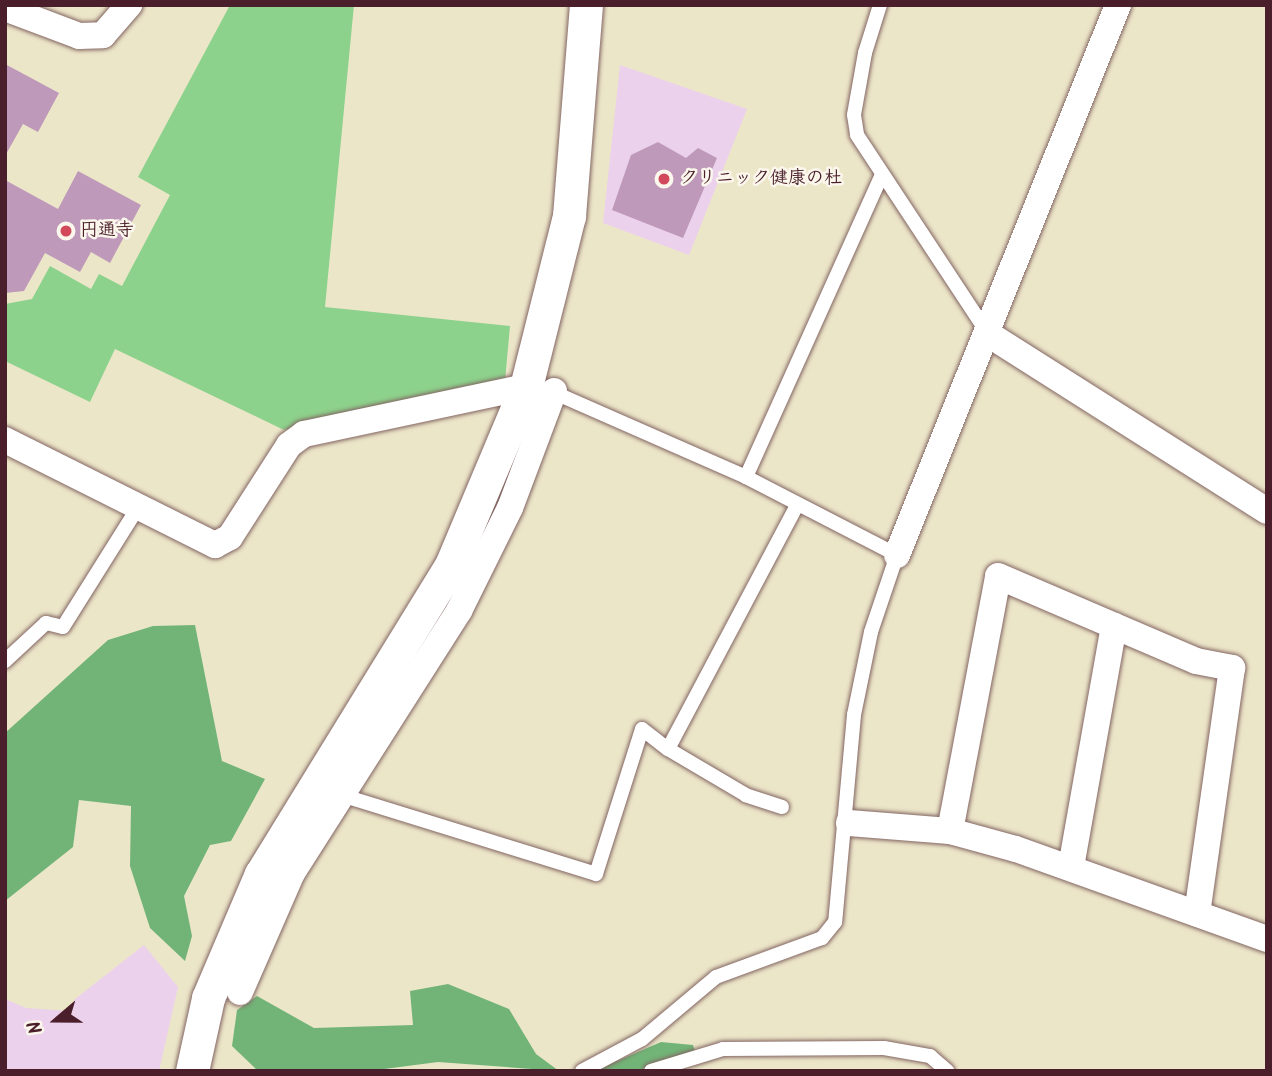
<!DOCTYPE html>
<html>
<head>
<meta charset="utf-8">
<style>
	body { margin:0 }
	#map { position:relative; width:1272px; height:1076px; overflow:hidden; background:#ece6c9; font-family:Kalam,"Klee One",sans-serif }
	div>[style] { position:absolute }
	.built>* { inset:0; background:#ebd1eb }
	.green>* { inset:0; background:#8dd28c }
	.forest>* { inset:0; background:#72b478 }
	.building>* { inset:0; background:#be99b9 }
	.roads { filter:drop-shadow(0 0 2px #836562) drop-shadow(0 0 2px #836562) }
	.service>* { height:14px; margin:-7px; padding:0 7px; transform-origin:7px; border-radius:7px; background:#fff }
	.minor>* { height:26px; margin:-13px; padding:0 13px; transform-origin:13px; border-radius:13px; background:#fff }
	.tertiary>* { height:33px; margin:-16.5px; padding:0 16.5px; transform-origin:16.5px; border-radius:16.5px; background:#fff }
	.dots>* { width:19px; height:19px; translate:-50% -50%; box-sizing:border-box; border:4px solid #fbf7ec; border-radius:50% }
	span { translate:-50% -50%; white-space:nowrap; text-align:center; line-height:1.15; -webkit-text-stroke:5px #fbf7ec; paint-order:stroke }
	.poi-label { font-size:18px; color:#4a1f2b; font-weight:700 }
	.left { translate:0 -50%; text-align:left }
	.frame { position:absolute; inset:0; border:7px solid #4a1f2b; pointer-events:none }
	.north { position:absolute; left:21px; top:985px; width:70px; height:70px; -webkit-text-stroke:5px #fbf7ec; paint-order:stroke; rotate:250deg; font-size:19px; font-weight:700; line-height:28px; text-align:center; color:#4a1f2b }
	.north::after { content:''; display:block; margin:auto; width:24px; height:32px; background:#4a1f2b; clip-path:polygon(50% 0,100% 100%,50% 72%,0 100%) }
</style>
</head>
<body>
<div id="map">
	<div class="built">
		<i style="clip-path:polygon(620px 65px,747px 109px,689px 255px,603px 223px)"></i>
		<i style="clip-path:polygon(144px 945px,178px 987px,159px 1071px,5px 1071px,5px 999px,26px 1008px,70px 1011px,75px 999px)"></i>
	</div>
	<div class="green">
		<i style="clip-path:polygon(230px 5px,354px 5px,325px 307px,510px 326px,505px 381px,284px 430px,115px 349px,90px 402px,5px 361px,5px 304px,32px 299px,50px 266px,91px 289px,99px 274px,122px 286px,170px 195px,138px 177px)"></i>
	</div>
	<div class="forest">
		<i style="clip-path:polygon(195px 625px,222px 761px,265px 779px,231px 841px,210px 845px,184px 896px,192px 936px,185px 961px,150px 928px,130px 866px,131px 806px,79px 800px,73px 847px,5px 901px,5px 733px,108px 640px,153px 626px)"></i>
		<i style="clip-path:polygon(448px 984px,509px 1009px,536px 1054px,559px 1071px,438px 1062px,369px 1071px,258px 1071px,232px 1046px,237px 1010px,257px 996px,314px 1028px,413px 1025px,410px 991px)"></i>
		<i style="clip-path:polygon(661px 1042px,693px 1045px,698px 1062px,677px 1071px,594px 1071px)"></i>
	</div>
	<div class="building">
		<i style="clip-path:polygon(5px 64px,59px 93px,38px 132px,23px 124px,5px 156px)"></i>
		<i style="clip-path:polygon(658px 142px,686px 158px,698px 148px,717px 158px,683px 238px,612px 210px,631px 155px)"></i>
		<i style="clip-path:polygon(78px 171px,141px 205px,110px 263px,91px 252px,80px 272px,45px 253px,24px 291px,5px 293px,5px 180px,58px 209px)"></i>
	</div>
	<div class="roads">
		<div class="service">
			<i style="left:880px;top:5px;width:50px;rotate:107.4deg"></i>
			<i style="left:865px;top:53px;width:63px;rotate:100.1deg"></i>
			<i style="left:854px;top:115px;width:20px;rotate:81deg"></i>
			<i style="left:857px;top:135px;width:236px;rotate:56.6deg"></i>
			<i style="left:548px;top:390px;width:216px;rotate:23.7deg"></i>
			<i style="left:746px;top:477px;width:170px;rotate:27.3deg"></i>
			<i style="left:897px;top:555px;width:81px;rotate:108.7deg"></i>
			<i style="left:871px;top:632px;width:85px;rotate:101.6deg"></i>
			<i style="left:854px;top:715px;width:208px;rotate:95.2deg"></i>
			<i style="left:835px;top:922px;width:21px;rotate:129deg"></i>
			<i style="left:822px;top:938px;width:113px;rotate:159.8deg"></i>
			<i style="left:716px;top:977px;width:97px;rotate:140deg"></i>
			<i style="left:642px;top:1039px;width:68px;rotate:151.9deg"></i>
			<i style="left:746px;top:477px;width:331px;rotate:-65.8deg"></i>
			<i style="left:5px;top:661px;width:56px;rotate:-42.8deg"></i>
			<i style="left:46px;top:623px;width:17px;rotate:13deg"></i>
			<i style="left:63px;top:627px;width:139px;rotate:-57.9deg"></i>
			<i style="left:341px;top:795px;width:267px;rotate:17.2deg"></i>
			<i style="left:596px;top:874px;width:152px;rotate:-72.4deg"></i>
			<i style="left:642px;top:729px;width:33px;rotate:38deg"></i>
			<i style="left:782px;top:807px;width:38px;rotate:-162deg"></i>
			<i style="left:746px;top:795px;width:91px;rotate:-149.5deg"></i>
			<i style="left:668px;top:749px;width:274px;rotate:-62.1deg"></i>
			<i style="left:651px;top:1071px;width:75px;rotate:-17deg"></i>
			<i style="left:723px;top:1049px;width:161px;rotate:-0.4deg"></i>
			<i style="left:884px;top:1048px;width:47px;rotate:9.9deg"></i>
			<i style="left:930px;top:1056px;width:23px;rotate:41deg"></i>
		</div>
		<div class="minor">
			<i style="left:5px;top:8px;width:79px;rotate:20.7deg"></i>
			<i style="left:79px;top:36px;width:24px;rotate:-2deg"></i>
			<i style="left:103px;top:35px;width:40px;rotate:-49deg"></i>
			<i style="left:988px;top:334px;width:330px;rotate:32.4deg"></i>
			<i style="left:5px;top:440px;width:235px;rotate:26.6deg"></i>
			<i style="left:215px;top:545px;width:17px;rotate:-28deg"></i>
			<i style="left:230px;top:537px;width:109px;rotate:-57.3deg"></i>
			<i style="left:289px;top:445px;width:19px;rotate:-36deg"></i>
			<i style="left:304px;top:434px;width:227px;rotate:-12deg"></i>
			<i style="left:897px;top:555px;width:593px;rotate:-68.11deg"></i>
			<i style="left:849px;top:823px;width:101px;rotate:4.5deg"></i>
			<i style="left:950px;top:831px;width:68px;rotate:15.3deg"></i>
			<i style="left:1016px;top:849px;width:267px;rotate:19.7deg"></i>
			<i style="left:950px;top:831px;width:259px;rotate:-79.3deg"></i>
			<i style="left:998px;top:576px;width:215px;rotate:23.2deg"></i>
			<i style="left:1196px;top:661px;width:37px;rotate:11deg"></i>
			<i style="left:1232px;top:668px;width:248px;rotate:98.1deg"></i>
			<i style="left:1071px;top:867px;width:245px;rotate:-79.9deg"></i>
			<i style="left:240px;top:992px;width:130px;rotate:-66.4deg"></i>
			<i style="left:292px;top:873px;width:311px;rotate:-57.5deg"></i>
			<i style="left:459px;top:611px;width:115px;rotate:-63.7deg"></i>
			<i style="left:510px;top:508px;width:125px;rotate:-69.4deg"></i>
		</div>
		<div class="tertiary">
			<i style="left:192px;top:1071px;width:75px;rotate:-77.6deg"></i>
			<i style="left:208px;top:998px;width:135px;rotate:-66.9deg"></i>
			<i style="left:261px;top:874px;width:365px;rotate:-58.4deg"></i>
			<i style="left:452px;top:563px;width:191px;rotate:-67.2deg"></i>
			<i style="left:526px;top:387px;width:176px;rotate:-75.9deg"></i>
			<i style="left:569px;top:216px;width:212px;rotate:-85.4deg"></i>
		</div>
	</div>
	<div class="dots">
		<i style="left:664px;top:179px;background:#d1495b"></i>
		<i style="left:66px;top:231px;background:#d1495b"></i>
	</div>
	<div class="poi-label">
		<span class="left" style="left:680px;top:179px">クリニック健康の杜</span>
		<span class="left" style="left:80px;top:231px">円通寺</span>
	</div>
	<div class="frame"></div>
	<div class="north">N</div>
</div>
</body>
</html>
